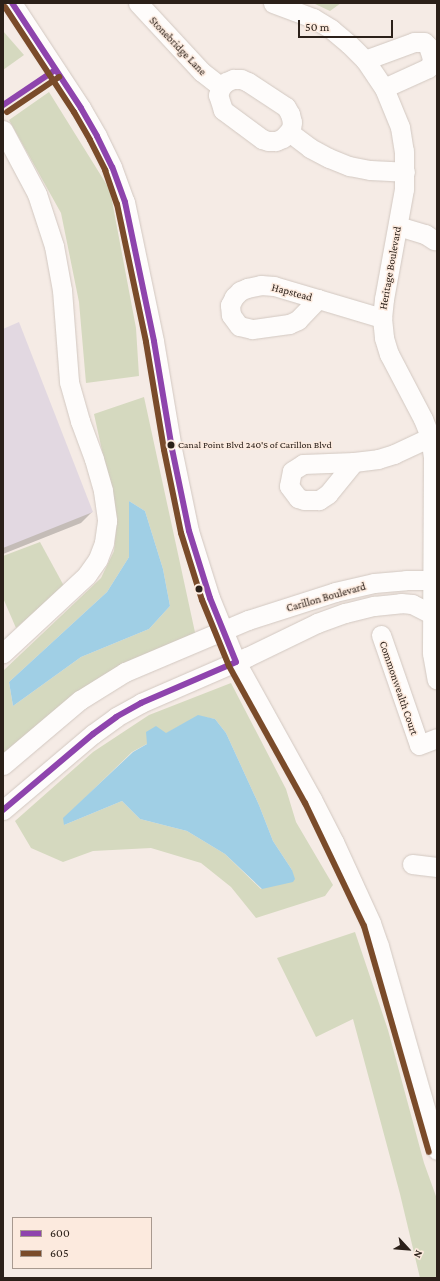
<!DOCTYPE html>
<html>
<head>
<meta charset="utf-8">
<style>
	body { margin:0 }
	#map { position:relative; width:440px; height:1281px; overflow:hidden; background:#f5ebe5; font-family:"Crimson Pro",serif }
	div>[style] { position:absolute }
	.green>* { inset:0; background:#d5d9bf }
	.water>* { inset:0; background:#a0cfe5 }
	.shadow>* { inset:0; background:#0003 }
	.building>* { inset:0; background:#e2d8e1 }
	.roads { filter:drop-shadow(0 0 1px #d2c8c1) drop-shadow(0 0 1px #d2c8c1) }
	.minor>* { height:19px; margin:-9.5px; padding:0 9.5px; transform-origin:9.5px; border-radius:9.5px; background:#fefcfb }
	.bus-1>* { height:6px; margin:-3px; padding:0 3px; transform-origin:3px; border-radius:3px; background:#8e44ad }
	.bus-2>* { height:6px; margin:-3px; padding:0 3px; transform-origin:3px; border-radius:3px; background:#7a4b2a }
	.dots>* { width:11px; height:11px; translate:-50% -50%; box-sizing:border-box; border:2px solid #fceade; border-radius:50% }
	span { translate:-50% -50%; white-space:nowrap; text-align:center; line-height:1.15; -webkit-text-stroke:3px #fceade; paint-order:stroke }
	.bus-label { font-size:10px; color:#2b2019 }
	.left { translate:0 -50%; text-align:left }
	.street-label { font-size:11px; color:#2b2019 }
	.frame { position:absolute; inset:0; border:4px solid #2b2019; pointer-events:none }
	.legend { position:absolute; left:12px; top:1217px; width:140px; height:52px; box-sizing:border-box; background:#fceade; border:1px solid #a8998f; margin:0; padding:5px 7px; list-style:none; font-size:12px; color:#2b2019 }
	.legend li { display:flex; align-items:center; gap:8px; height:20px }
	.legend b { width:20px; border:1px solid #a8998f }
	.north { position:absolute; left:388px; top:1229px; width:40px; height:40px; -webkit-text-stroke:3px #fceade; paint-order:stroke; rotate:116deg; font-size:11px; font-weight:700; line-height:16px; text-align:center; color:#2b2019 }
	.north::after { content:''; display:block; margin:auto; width:14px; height:18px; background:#2b2019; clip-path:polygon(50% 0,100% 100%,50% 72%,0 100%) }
	.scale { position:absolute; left:298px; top:20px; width:95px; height:18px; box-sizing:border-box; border:2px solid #2b2019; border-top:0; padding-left:5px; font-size:12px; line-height:14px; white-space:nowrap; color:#2b2019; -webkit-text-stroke:3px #fceade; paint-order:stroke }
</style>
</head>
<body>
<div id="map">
	<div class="green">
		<i style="clip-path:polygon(313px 3px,341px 3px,330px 11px)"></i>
		<i style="clip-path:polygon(3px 31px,24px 55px,3px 70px)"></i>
		<i style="clip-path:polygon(49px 92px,110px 190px,136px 328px,139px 376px,86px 383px,79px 302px,61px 213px,9px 120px)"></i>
		<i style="clip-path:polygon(evenodd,144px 397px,196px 637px,3px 753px,3px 671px,101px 578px,114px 551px,117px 519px,94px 414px,144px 397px,129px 501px,145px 511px,163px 569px,170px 606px,149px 629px,81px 657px,13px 706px,9px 682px,107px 592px,129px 557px,129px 501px)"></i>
		<i style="clip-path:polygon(40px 542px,64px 586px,16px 628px,3px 598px,3px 556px)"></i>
		<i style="clip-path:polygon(evenodd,231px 683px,286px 789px,296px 822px,333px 885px,325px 896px,256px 918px,231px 887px,201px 863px,151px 848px,93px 851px,63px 862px,31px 848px,15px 821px,93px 752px,149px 715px,231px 683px,198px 716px,215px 719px,226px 733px,259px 805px,273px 841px,292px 870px,261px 889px,225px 854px,187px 831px,140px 819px,122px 801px,64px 825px,64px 818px,132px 752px,198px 716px)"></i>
		<i style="clip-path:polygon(355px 932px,388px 1030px,424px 1163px,437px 1199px,437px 1278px,420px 1278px,400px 1194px,353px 1019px,316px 1037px,277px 958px)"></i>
	</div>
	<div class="water">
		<i style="clip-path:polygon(129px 501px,145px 511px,163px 569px,170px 606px,149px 629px,81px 657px,13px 706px,9px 682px,107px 592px,129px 557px)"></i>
		<i style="clip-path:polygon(198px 715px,215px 719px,226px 733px,259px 805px,273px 841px,292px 870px,295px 879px,293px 882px,262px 889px,225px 854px,187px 831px,140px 819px,122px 801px,64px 825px,63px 818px,133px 752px,147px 744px,146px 732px,156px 726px,166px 733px)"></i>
	</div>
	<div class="shadow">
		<i style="clip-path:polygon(3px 330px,92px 512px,81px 523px,3px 554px)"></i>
	</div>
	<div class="building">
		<i style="clip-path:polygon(19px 322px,93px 512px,3px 548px,3px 329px)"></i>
	</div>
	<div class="roads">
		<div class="minor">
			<i style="left:12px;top:3px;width:126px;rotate:56.7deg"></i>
			<i style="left:81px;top:108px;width:32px;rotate:60deg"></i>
			<i style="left:97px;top:136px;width:34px;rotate:64deg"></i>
			<i style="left:112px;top:167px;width:37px;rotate:70deg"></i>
			<i style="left:125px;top:202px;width:142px;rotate:78.2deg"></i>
			<i style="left:154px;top:341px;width:109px;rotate:80.5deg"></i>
			<i style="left:172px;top:449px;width:84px;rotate:78.3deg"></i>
			<i style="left:189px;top:531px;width:70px;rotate:72.6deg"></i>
			<i style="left:210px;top:598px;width:69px;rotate:67.9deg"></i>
			<i style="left:236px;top:662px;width:157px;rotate:61deg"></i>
			<i style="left:312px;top:799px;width:48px;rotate:62.9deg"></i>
			<i style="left:334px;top:842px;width:89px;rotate:65.4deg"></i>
			<i style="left:371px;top:923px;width:24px;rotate:71deg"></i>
			<i style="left:379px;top:946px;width:212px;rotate:74.1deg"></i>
			<i style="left:138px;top:3px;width:94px;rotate:47.2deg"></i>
			<i style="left:202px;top:72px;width:24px;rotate:38deg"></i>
			<i style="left:273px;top:3px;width:43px;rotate:20.6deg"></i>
			<i style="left:313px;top:18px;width:21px;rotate:31deg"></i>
			<i style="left:331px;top:29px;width:23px;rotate:40deg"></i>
			<i style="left:349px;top:44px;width:23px;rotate:45deg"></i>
			<i style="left:365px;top:60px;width:34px;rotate:56deg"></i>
			<i style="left:384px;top:88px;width:42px;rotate:67.7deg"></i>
			<i style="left:400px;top:127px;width:24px;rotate:81deg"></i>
			<i style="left:404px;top:151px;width:38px;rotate:90deg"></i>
			<i style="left:404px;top:189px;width:112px;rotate:100.3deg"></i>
			<i style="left:384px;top:299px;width:19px;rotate:96deg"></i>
			<i style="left:382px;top:318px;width:20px;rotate:84deg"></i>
			<i style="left:384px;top:338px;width:17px;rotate:73deg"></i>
			<i style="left:389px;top:354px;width:73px;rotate:62.4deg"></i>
			<i style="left:423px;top:419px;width:18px;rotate:68deg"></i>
			<i style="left:430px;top:436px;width:21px;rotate:82deg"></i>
			<i style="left:433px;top:457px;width:196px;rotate:90.3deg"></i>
			<i style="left:432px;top:653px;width:27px;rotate:80deg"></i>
			<i style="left:365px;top:60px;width:52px;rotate:-20.2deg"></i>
			<i style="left:414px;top:42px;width:10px"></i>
			<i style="left:424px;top:42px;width:6px;rotate:45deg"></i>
			<i style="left:428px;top:46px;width:13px;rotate:72deg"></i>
			<i style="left:432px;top:58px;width:6px;rotate:99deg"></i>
			<i style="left:431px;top:64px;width:5px;rotate:127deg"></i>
			<i style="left:428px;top:68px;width:48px;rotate:155.6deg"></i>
			<i style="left:233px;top:79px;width:8px"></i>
			<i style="left:241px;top:79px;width:8px;rotate:23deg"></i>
			<i style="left:248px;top:82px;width:45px;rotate:33.3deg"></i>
			<i style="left:286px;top:107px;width:8px;rotate:60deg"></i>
			<i style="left:290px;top:114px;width:8px;rotate:76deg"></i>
			<i style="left:292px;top:122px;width:7px;rotate:98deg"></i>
			<i style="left:291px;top:129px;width:12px;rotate:132deg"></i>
			<i style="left:283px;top:138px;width:8px;rotate:157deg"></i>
			<i style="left:276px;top:141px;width:8px;rotate:180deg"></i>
			<i style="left:268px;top:141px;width:6px;rotate:-162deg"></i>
			<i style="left:262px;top:139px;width:49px;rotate:-143.4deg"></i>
			<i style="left:223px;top:110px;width:16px;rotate:-108deg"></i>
			<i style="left:218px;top:95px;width:9px;rotate:-69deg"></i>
			<i style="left:221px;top:87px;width:7px;rotate:-45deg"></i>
			<i style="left:226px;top:82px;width:8px;rotate:-23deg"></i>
			<i style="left:3px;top:130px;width:72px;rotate:62deg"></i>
			<i style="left:37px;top:194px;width:55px;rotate:71.9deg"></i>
			<i style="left:54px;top:246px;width:45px;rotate:79.7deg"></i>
			<i style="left:62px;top:290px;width:92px;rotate:85.6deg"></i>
			<i style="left:69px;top:382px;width:41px;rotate:74.2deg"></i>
			<i style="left:80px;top:421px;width:40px;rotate:69.8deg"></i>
			<i style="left:94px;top:459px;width:33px;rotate:74deg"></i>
			<i style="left:103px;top:491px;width:30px;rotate:82deg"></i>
			<i style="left:107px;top:521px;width:22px;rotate:98deg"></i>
			<i style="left:104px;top:543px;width:17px;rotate:111deg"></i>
			<i style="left:98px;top:559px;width:19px;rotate:125deg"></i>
			<i style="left:87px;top:575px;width:115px;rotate:137.1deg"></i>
			<i style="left:289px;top:132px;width:26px;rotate:37deg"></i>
			<i style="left:310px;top:148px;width:21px;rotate:28deg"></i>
			<i style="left:329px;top:158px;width:22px;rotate:22deg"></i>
			<i style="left:349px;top:166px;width:21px;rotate:11deg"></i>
			<i style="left:370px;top:170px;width:35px;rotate:3deg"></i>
			<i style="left:398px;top:226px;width:28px;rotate:17deg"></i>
			<i style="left:425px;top:234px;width:11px;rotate:34deg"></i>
			<i style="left:261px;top:285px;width:13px;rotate:4deg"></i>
			<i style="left:274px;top:286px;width:46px;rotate:16.5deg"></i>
			<i style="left:318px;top:299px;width:29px;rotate:134deg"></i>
			<i style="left:298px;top:320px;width:10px;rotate:156deg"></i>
			<i style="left:289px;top:324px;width:37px;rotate:172deg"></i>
			<i style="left:252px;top:329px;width:13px;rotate:-167deg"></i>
			<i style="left:239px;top:326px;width:14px;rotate:-126deg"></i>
			<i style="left:231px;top:315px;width:10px;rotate:-96deg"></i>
			<i style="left:230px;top:305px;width:9px;rotate:-63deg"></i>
			<i style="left:234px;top:297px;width:8px;rotate:-45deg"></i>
			<i style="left:240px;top:291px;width:8px;rotate:-23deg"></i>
			<i style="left:247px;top:288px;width:14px;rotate:-12deg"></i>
			<i style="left:318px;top:299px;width:67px;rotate:16.5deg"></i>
			<i style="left:354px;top:462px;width:41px;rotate:129.1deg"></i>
			<i style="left:328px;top:494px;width:11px;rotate:146deg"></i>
			<i style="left:319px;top:500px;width:15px;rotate:180deg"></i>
			<i style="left:304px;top:500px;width:6px;rotate:-162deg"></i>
			<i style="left:298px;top:498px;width:15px;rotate:-127deg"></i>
			<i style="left:289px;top:486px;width:15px;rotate:-79deg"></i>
			<i style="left:292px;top:471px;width:13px;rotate:-32deg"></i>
			<i style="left:303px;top:464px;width:51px;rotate:-2.2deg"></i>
			<i style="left:354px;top:462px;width:24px;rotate:-7deg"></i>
			<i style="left:378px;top:459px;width:17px;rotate:-17deg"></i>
			<i style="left:394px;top:454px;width:47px;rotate:-24.9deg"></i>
			<i style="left:381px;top:635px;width:116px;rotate:70.9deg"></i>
			<i style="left:419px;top:745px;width:19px;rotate:-21deg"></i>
			<i style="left:3px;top:765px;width:101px;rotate:-40.2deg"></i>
			<i style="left:80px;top:700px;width:53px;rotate:-31.9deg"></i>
			<i style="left:125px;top:672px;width:134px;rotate:-22.9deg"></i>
			<i style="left:248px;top:620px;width:91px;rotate:-17.8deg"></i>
			<i style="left:335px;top:592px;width:40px;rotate:-13deg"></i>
			<i style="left:374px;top:583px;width:32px;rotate:-5deg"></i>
			<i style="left:406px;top:580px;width:27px"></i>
			<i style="left:3px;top:810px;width:118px;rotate:-40.2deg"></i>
			<i style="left:93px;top:734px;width:29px;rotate:-36deg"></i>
			<i style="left:116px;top:717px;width:29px;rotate:-29deg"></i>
			<i style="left:141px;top:703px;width:116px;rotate:-23.5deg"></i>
			<i style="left:247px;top:657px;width:78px;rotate:-25.9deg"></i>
			<i style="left:317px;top:623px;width:30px;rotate:-20deg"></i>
			<i style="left:345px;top:613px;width:30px;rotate:-14deg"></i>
			<i style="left:374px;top:606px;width:27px;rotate:-6deg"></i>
			<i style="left:401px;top:603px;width:11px;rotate:5deg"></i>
			<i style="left:412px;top:604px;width:22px;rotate:27deg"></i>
			<i style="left:412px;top:864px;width:25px;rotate:7deg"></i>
		</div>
	</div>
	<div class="bus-1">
		<i style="left:3px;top:105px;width:63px;rotate:-33.9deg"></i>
		<i style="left:3px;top:810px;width:118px;rotate:-40.2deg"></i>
		<i style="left:93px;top:734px;width:29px;rotate:-36deg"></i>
		<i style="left:116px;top:717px;width:29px;rotate:-29deg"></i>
		<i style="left:141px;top:703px;width:103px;rotate:-23.3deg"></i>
		<i style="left:236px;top:662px;width:69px;rotate:-112.1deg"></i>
		<i style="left:210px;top:598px;width:70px;rotate:-107.4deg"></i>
		<i style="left:189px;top:531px;width:84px;rotate:-101.7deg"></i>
		<i style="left:172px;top:449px;width:109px;rotate:-99.5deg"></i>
		<i style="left:154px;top:341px;width:142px;rotate:-101.8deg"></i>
		<i style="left:125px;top:202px;width:37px;rotate:-110deg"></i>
		<i style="left:112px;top:167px;width:34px;rotate:-116deg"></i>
		<i style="left:97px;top:136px;width:32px;rotate:-120deg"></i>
		<i style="left:81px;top:108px;width:126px;rotate:-123.3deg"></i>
	</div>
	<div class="bus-2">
		<i style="left:5px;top:7px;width:126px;rotate:56.7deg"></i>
		<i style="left:74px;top:112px;width:32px;rotate:60deg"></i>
		<i style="left:90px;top:140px;width:34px;rotate:63deg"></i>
		<i style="left:105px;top:170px;width:36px;rotate:71deg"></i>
		<i style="left:117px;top:204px;width:141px;rotate:78.1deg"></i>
		<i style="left:146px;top:342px;width:109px;rotate:80.5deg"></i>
		<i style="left:164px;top:450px;width:85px;rotate:78.4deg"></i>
		<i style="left:181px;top:533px;width:70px;rotate:72.6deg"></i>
		<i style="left:202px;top:600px;width:71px;rotate:67.8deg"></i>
		<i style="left:229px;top:666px;width:157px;rotate:61deg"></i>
		<i style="left:305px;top:803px;width:136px;rotate:64.4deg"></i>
		<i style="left:364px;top:926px;width:235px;rotate:74deg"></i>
		<i style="left:7px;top:112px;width:63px;rotate:-33.9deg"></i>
	</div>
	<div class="dots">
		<i style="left:171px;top:445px;background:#2b2019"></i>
		<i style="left:199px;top:589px;background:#2b2019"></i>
	</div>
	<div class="bus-label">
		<span class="left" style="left:178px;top:445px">Canal Point Blvd 240'S of Carillon Blvd</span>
	</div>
	<div class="street-label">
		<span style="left:178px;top:46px;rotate:46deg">Stonebridge Lane</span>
		<span style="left:390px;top:268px;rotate:-80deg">Heritage Boulevard</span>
		<span style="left:292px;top:292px;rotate:15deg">Hapstead</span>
		<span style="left:326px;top:597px;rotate:-16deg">Carillon Boulevard</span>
		<span style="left:399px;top:688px;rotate:71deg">Commonwealth Court</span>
	</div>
	<div class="frame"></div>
	<ul class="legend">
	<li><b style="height:5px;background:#8e44ad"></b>600</li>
	<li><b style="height:5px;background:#7a4b2a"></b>605</li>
	</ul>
	<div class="north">N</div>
	<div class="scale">50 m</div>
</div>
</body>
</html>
